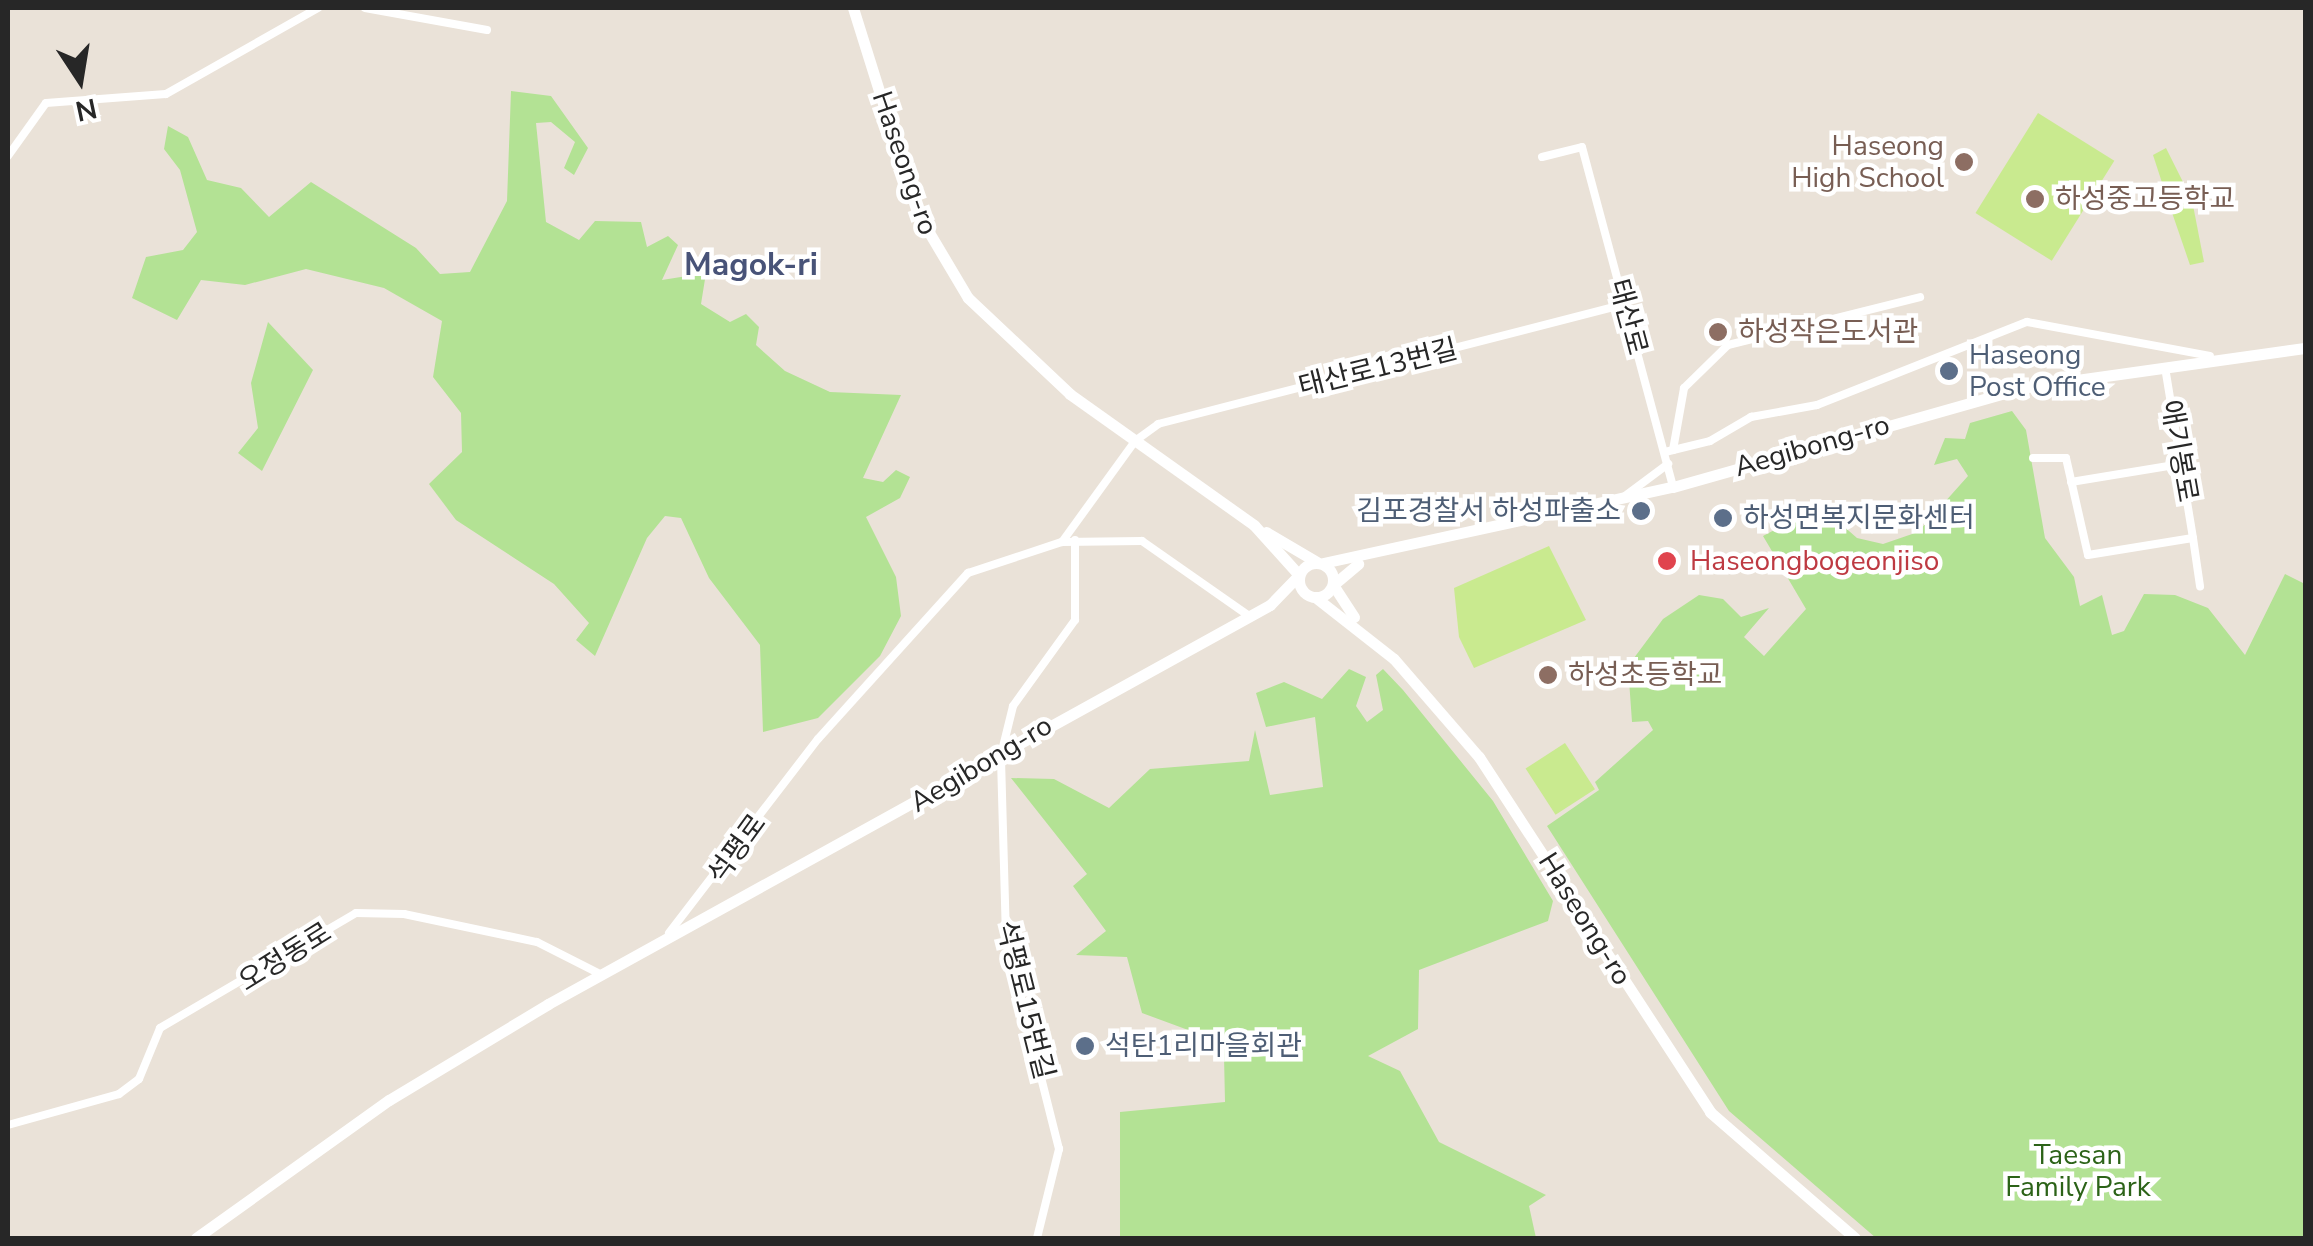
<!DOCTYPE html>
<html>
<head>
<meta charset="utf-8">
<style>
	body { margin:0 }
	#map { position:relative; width:2313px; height:1246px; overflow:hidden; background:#eae2d8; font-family:"Nunito Sans","Noto Sans KR",sans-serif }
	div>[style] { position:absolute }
	.green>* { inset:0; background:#b3e294 }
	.pitch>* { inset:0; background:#c9ea8f; transform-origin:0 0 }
	.street>* { height:8px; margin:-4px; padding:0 4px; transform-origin:4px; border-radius:4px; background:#fff }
	.secondary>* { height:11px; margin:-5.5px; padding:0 5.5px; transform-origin:5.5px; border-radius:5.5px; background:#fff }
	.secondary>.ring { margin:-5.5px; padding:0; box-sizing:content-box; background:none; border:11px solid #fff; border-radius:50% }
	.dots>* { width:28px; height:28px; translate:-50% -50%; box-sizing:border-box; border:5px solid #fff; border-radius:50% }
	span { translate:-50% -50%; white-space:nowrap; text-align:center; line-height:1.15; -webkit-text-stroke:9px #fff; paint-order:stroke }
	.education-label { font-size:28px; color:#785e54 }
	.right { translate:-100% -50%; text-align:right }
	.left { translate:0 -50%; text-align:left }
	.street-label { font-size:28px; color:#272727 }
	.service-label { font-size:28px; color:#4e5e75 }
	.health-label { font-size:28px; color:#be3a42 }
	.park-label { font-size:28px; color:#2c6318 }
	.quarter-label { font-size:32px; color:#485378; font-weight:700 }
	.frame { position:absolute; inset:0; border:10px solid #272727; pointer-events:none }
	.north { position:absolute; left:30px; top:30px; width:100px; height:100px; -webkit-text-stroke:8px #fff; paint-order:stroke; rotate:168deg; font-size:28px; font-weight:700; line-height:40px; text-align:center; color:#272727 }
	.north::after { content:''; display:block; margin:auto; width:35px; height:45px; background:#272727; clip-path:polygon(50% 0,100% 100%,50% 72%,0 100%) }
</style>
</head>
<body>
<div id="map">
	<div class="green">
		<i style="clip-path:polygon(511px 91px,551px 96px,588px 148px,574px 175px,564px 168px,575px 142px,551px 122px,536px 123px,546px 222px,579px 240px,595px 221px,641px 222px,647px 247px,668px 236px,678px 245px,662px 280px,706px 273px,701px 304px,730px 322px,746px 314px,759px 327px,756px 345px,785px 371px,830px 392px,901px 395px,863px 478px,883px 482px,896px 470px,910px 477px,900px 498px,866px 517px,896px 577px,901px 616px,880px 656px,818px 718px,763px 732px,760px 645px,709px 578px,681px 518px,665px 516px,647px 538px,595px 656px,576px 640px,589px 623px,554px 584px,456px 520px,429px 484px,462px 452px,461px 413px,433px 377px,442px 321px,384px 288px,306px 269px,245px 285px,201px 280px,177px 320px,132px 298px,146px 257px,183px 250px,197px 232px,180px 170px,164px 149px,168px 126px,188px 137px,207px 180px,241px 188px,269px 217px,311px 182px,416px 248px,440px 274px,470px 272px,507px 201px)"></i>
		<i style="clip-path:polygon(268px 322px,313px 370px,262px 471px,238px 453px,258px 428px,251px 383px)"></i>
		<i style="clip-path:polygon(2012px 411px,2026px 430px,2045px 538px,2074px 577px,2080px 606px,2102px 595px,2112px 635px,2124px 631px,2144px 594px,2175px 595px,2208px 608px,2245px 655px,2285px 574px,2305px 584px,2305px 1238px,1876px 1238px,1729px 1111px,1547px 826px,1599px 790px,1595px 782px,1653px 730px,1648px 721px,1632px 722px,1628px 666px,1663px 619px,1699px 595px,1723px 599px,1741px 617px,1769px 608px,1744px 637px,1764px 656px,1806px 609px,1763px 536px,1804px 514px,1833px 517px,1857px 538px,1883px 544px,1918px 532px,1968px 476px,1957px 459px,1934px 465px,1945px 438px,1965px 439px,1970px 423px)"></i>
		<i style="clip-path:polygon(1349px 669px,1366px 677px,1356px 706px,1367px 722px,1383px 710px,1376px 675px,1383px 669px,1403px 690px,1493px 801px,1553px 901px,1548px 921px,1419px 970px,1418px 1029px,1368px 1056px,1400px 1071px,1439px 1142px,1546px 1195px,1529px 1206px,1536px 1238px,1120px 1238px,1120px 1112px,1225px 1102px,1224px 1056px,1199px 1034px,1142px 1013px,1127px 957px,1076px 955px,1106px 931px,1073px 886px,1087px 874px,1011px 778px,1054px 779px,1109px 808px,1150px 769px,1249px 761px,1255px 730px,1270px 795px,1323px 787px,1315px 717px,1266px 727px,1256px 693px,1284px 682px,1322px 699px)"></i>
	</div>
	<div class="pitch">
		<i style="left:2038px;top:113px;width:90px;height:118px;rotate:32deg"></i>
		<i style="clip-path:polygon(2166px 148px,2192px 200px,2204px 262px,2190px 265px,2168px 201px,2153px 155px)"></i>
		<i style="clip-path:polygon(1549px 546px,1586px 620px,1474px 668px,1459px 637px,1454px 588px)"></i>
		<i style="left:1565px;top:743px;width:55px;height:47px;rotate:57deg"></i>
	</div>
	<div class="street">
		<i style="left:365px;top:8px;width:124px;rotate:10.2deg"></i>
		<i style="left:8px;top:156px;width:65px;rotate:-54.4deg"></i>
		<i style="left:46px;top:103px;width:120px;rotate:-4.3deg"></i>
		<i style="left:166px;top:94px;width:175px;rotate:-29.5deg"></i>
		<i style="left:1542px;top:157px;width:41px;rotate:-14deg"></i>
		<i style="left:1582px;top:147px;width:352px;rotate:75deg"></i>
		<i style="left:1673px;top:450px;width:63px;rotate:-79.9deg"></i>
		<i style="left:1684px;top:388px;width:62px;rotate:-44.3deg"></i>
		<i style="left:1728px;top:345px;width:198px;rotate:-14deg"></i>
		<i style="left:1665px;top:452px;width:46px;rotate:-13.7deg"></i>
		<i style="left:1710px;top:441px;width:48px;rotate:-30.3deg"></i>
		<i style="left:1751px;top:417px;width:67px;rotate:-10.3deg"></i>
		<i style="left:1817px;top:405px;width:226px;rotate:-21.6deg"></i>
		<i style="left:2027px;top:322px;width:186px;rotate:10.5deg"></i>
		<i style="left:2033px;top:458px;width:33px"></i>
		<i style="left:2066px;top:458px;width:99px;rotate:77.2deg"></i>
		<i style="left:2088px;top:555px;width:106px;rotate:-9.2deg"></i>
		<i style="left:2193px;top:538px;width:173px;rotate:-99.3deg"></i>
		<i style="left:2071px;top:482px;width:111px;rotate:-9.3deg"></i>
		<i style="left:1625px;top:496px;width:54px;rotate:-36.7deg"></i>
		<i style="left:2193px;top:538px;width:49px;rotate:81.7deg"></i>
		<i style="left:1062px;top:542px;width:125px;rotate:-54.1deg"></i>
		<i style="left:1135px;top:441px;width:29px;rotate:-36deg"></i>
		<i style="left:1158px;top:424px;width:482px;rotate:-14.4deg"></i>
		<i style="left:669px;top:933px;width:245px;rotate:-52.5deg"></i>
		<i style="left:818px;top:739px;width:224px;rotate:-47.9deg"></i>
		<i style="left:968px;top:573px;width:99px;rotate:-18.3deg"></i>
		<i style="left:1062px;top:542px;width:80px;rotate:-0.7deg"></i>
		<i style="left:1142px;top:541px;width:131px;rotate:35deg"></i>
		<i style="left:8px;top:1125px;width:115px;rotate:-15.6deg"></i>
		<i style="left:119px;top:1094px;width:25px;rotate:-37deg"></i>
		<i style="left:139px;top:1079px;width:55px;rotate:-67.6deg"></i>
		<i style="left:160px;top:1028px;width:227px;rotate:-30.4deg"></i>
		<i style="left:356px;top:913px;width:48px;rotate:1.2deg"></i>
		<i style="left:404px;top:914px;width:136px;rotate:11.9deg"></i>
		<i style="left:537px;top:942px;width:73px;rotate:26.9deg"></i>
		<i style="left:1037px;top:1238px;width:92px;rotate:-76.1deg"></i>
		<i style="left:1059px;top:1149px;width:218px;rotate:-104.1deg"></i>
		<i style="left:1006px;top:938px;width:183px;rotate:-91.6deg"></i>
		<i style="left:1001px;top:755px;width:50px;rotate:-76.2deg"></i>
		<i style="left:1013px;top:706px;width:106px;rotate:-54.2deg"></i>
		<i style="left:1075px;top:620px;width:80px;rotate:-90deg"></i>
	</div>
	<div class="secondary">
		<i style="left:1266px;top:532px;width:59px;rotate:30.5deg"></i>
		<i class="ring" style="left:1299px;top:563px;width:23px;height:23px"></i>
		<i style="left:1323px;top:563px;width:358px;rotate:-12.3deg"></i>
		<i style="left:1673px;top:487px;width:368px;rotate:-15.8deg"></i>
		<i style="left:2027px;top:387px;width:282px;rotate:-8deg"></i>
		<i style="left:1315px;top:597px;width:100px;rotate:38.1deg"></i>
		<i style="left:1394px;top:659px;width:130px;rotate:49.1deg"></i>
		<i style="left:1479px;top:757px;width:424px;rotate:56.9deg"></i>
		<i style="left:1710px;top:1112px;width:192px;rotate:41deg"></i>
		<i style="left:1354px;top:617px;width:38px;rotate:-123deg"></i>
		<i style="left:1333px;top:585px;width:33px;rotate:-40deg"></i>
		<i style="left:196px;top:1238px;width:237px;rotate:-35.6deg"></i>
		<i style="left:389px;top:1100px;width:186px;rotate:-31.1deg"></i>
		<i style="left:548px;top:1004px;width:825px;rotate:-28.93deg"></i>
		<i style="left:1270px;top:605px;width:42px;rotate:-46deg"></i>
		<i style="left:1299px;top:575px;width:67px;rotate:-132deg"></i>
		<i style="left:1254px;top:525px;width:226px;rotate:-144.6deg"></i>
		<i style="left:1070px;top:394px;width:140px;rotate:-136.7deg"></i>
		<i style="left:968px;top:298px;width:100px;rotate:-120.7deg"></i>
		<i style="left:917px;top:212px;width:214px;rotate:-107.4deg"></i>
	</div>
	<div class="dots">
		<i style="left:1964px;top:162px;background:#8d6e63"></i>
		<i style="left:2035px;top:199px;background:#8d6e63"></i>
		<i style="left:1718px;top:332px;background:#8d6e63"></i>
		<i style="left:1949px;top:371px;background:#5c6f8a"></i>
		<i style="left:1641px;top:511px;background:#5c6f8a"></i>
		<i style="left:1723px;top:518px;background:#5c6f8a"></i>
		<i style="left:1667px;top:561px;background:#e0444e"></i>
		<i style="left:1548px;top:675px;background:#8d6e63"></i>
		<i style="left:1085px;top:1046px;background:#5c6f8a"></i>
	</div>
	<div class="education-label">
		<span class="right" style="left:1944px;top:162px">Haseong<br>High School</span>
		<span class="left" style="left:2055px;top:199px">하성중고등학교</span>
		<span class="left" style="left:1738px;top:332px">하성작은도서관</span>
		<span class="left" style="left:1568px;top:675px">하성초등학교</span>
	</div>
	<div class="street-label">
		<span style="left:905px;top:163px;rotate:71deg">Haseong-ro</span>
		<span style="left:1628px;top:317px;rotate:75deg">태산로</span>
		<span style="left:1378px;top:368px;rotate:-14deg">태산로13번길</span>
		<span style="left:1812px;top:446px;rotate:-16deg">Aegibong-ro</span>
		<span style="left:2179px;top:451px;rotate:80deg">애기봉로</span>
		<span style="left:981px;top:764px;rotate:-31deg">Aegibong-ro</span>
		<span style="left:737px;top:849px;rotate:-54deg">석평로</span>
		<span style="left:1585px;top:919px;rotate:58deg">Haseong-ro</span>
		<span style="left:285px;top:957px;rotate:-32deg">오정동로</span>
		<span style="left:1025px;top:1000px;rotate:76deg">석평로15번길</span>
	</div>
	<div class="service-label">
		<span class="left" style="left:1969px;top:371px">Haseong<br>Post Office</span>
		<span class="right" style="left:1621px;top:511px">김포경찰서 하성파출소</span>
		<span class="left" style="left:1743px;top:518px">하성면복지문화센터</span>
		<span class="left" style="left:1105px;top:1046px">석탄1리마을회관</span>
	</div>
	<div class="health-label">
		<span class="left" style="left:1690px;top:561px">Haseongbogeonjiso</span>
	</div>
	<div class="park-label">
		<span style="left:2078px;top:1171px">Taesan<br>Family Park</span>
	</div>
	<div class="quarter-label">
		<span style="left:751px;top:265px">Magok-ri</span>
	</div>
	<div class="frame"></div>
	<div class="north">N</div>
</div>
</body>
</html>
